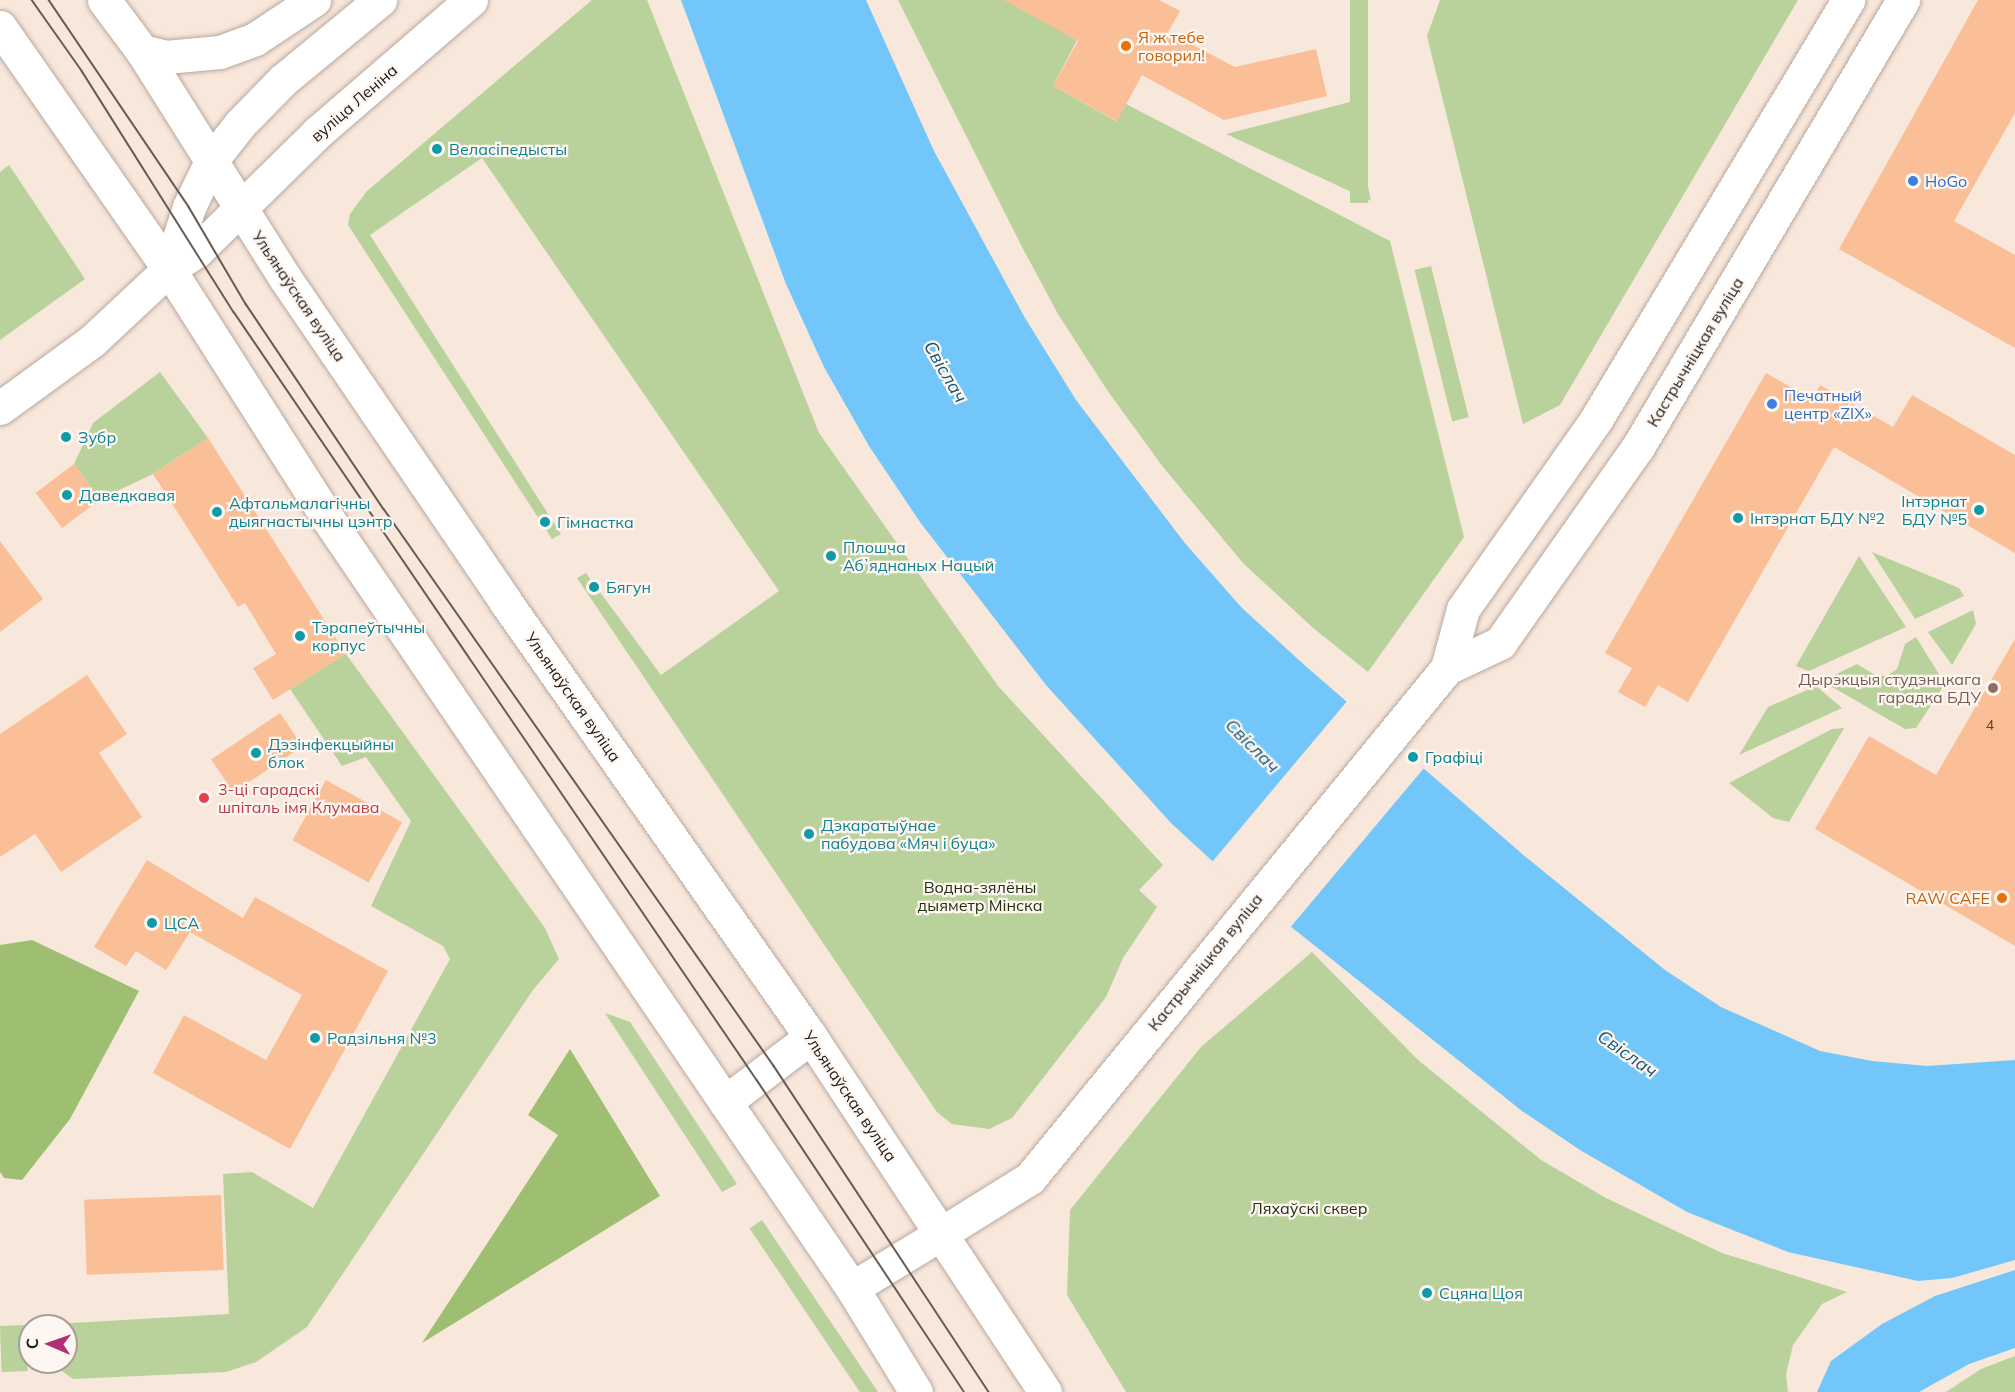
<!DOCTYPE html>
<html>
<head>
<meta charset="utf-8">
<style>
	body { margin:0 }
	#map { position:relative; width:2015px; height:1392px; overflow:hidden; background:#f8e7db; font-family:Mulish,sans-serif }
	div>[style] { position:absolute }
	.green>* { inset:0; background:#b9d19b; transform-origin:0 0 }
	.forest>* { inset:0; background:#9ebf71 }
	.water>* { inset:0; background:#72c6f9 }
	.pier>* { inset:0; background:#f8e7db; transform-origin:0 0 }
	.building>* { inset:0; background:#fabf96; transform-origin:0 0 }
	.roads { filter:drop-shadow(0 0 2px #b9a99e) drop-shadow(0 0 2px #b9a99e) }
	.minor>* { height:33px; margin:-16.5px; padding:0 16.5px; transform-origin:16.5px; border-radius:16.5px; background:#fff }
	.secondary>* { height:33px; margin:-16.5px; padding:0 16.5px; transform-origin:16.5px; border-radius:16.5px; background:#fff }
	.primary>* { height:33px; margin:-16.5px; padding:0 16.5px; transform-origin:16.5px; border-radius:16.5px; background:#fff }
	.tram>* { height:1.5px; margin:-0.75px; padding:0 0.75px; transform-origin:0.75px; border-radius:0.75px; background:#675d56 }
	.dots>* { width:16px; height:16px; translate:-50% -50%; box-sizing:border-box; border:3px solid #fdf6f1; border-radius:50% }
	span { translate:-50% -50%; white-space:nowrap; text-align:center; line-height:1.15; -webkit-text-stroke:4.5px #fdf6f1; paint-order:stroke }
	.number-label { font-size:14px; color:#564336 }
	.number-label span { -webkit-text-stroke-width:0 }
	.food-label { font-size:16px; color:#c56008 }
	.left { translate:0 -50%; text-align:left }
	.right { translate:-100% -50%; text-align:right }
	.street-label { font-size:16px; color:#201a16 }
	.culture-label { font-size:16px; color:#0d838f }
	.shop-label { font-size:16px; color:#366cbe }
	.education-label { font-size:16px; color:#785e54 }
	.health-label { font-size:16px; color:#be3a42 }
	.park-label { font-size:16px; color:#243110 }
	.water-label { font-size:18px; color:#155677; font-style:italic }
	.north { position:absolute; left:18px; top:1314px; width:60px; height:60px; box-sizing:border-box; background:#fdf6f1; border:2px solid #a59e99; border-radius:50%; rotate:272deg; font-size:16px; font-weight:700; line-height:24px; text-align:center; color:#201a16 }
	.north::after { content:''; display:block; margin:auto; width:21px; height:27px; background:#b22e76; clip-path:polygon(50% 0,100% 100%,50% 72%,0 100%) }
</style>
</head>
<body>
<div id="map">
	<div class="green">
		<i style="clip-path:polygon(592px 0,647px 0,819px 433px,998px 686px,1163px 865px,1139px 890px,1157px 907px,1123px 958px,1106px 997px,1012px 1118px,989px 1129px,952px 1124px,937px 1112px,577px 578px,586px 573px,661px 675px,779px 591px,482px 158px,370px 235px,561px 534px,552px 539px,348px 225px,350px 214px,367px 191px)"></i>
		<i style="clip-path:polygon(898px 0,1005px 0,1077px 40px,1053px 86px,1116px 121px,1126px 104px,1390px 241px,1464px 537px,1368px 672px,1312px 627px,1243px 563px,1163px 467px,1107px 390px,1058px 314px,1021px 245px)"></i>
		<i style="left:1350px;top:0;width:18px;height:203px"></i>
		<i style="clip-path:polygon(1440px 0,1798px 0,1560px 405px,1523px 424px,1427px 36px)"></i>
		<i style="clip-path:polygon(1350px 102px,1371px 201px,1226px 134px)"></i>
		<i style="clip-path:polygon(9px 165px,85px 279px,0 340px,0 172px)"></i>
		<i style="left:1431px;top:266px;width:156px;height:17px;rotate:76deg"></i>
		<i style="clip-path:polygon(160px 372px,208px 438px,153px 474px,100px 499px,74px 464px,93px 423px)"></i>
		<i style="clip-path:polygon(1872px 552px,1959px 588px,1964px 596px,1915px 619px)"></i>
		<i style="clip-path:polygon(1859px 556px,1906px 627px,1809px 671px,1796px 666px)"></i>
		<i style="clip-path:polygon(1973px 610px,1976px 624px,1952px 665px,1928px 632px)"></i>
		<i style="clip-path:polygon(1916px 637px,1945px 684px,1916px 728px,1905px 729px,1822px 681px,1857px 664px,1875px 675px,1887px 676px,1897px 669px,1905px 644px)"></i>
		<i style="clip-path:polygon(346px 654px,545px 928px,559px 959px,533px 990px,307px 1327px,256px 1362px,226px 1372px,73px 1379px,58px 1368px,58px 1362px,66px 1362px,66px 1326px,54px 1324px,229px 1314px,223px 1174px,252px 1172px,313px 1208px,450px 959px,443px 946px,371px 906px,411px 821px,366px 757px,342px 766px,290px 689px)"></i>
		<i style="clip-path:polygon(1816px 686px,1842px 708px,1739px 755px,1768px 707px)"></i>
		<i style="clip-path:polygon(1844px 728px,1789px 822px,1773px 818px,1729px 783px,1832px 729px)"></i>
		<i style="clip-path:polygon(1312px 952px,1418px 1060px,1541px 1160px,1606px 1198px,1722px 1253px,1847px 1292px,1822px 1304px,1793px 1345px,1786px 1374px,1788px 1392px,1126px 1392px,1067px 1295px,1070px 1210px,1201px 1047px)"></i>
		<i style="clip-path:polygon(605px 1013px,630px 1022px,737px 1184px,722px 1192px)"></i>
		<i style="left:762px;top:1220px;width:207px;height:15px;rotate:56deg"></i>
		<i style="left:26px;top:1325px;width:46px;height:26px;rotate:88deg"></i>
		<i style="clip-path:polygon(2015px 1356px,2015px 1392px,1946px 1392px,1981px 1369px)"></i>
	</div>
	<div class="forest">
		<i style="clip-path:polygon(32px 940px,139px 991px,70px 1119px,22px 1180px,4px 1178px,0 1172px,0 945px)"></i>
		<i style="clip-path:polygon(570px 1049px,660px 1196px,422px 1343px,558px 1135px,528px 1115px)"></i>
	</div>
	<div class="water">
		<i style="clip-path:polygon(681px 0,866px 0,934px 151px,1025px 318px,1076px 400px,1184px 542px,1241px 607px,1302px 663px,1527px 858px,1665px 970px,1721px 1007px,1820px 1051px,1872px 1061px,1927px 1066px,2015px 1060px,2015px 1260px,1952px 1278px,1918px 1281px,1788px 1252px,1687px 1212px,1580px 1150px,1522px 1111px,1235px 882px,1171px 823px,1046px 685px,920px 522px,869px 446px,824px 367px,786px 284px)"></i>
		<i style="clip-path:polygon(2015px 1270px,2015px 1348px,1969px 1364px,1919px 1392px,1817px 1392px,1831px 1361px,1882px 1324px,1935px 1296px)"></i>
	</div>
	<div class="pier">
		<i style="left:1348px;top:700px;width:102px;height:214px;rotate:40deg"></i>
	</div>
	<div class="building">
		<i style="clip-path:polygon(1004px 0,1159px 0,1180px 11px,1168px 32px,1235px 67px,1316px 49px,1327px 96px,1224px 120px,1142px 75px,1117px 121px,1053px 86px,1078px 41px)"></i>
		<i style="clip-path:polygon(1978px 0,2015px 0,2015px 113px,1954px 221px,2015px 255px,2015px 348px,1839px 249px)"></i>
		<i style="clip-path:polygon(1766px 373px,1812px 399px,1820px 385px,1893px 427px,1912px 395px,2015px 455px,2015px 553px,1834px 447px,1688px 702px,1658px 685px,1645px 707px,1618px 692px,1632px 668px,1605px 653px)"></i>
		<i style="clip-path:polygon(208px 438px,346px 654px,273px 700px,253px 668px,276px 654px,245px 603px,238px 607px,153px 474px)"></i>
		<i style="left:74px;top:464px;width:44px;height:48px;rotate:53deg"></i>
		<i style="clip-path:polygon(0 541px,43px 599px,0 632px)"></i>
		<i style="clip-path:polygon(2015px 639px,2015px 946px,1815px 829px,1869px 736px,1936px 775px)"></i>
		<i style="clip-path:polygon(87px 675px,127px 734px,99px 753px,142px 817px,61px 872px,35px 834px,0 857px,0 734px)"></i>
		<i style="left:280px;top:713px;width:40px;height:83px;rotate:56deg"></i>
		<i style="left:326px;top:780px;width:87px;height:69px;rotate:29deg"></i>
		<i style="clip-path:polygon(147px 860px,243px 918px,255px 897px,388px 971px,290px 1149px,153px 1073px,184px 1015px,266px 1060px,302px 995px,190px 932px,166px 970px,136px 951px,126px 966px,94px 947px)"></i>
		<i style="left:221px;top:1195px;width:75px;height:137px;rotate:88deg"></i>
	</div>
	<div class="roads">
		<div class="minor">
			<i style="left:1447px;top:668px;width:59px;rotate:-25.3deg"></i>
			<i style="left:1500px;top:643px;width:240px;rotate:-54.9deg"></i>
			<i style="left:1638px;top:447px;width:520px;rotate:-59.34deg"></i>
			<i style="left:942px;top:1233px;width:104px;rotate:-32deg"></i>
			<i style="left:1030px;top:1178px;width:659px;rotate:-50.73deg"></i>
			<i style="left:1447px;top:668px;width:61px;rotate:-74.8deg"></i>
			<i style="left:1463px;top:609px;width:233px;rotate:-54.9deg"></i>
			<i style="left:1597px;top:418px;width:488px;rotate:-59deg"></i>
		</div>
		<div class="secondary">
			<i style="left:142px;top:51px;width:25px;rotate:14deg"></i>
			<i style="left:166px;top:57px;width:54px;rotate:-5.3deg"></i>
			<i style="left:220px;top:52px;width:37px;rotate:-20deg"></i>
			<i style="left:255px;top:39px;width:71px;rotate:-33.5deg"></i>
			<i style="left:169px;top:269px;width:65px;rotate:-72.1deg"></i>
			<i style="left:189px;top:207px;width:51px;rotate:-64.4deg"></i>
			<i style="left:211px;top:161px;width:47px;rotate:-51.9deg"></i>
			<i style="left:240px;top:124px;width:62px;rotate:-45.7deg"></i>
			<i style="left:283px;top:80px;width:126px;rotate:-39.5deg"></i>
			<i style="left:0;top:408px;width:114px;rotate:-36.1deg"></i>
			<i style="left:92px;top:341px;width:105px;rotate:-43.1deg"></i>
			<i style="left:169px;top:269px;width:33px;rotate:-33deg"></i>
			<i style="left:197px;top:251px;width:170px;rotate:-44.5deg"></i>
			<i style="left:318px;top:132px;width:202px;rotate:-40.8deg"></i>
		</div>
		<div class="primary">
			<i style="left:104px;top:0;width:64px;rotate:53.3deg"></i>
			<i style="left:142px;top:51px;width:268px;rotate:57.8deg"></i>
			<i style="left:285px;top:278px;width:391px;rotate:55.7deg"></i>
			<i style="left:505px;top:601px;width:533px;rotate:54.94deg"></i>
			<i style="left:811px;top:1037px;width:425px;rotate:56.6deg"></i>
			<i style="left:0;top:27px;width:295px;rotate:55.1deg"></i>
			<i style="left:169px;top:269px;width:296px;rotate:57.5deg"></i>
			<i style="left:328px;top:519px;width:931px;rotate:55.73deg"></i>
			<i style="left:852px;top:1288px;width:122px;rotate:58.4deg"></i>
			<i style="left:725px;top:1102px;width:108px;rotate:-37.1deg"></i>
			<i style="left:852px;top:1288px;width:105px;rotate:-31.4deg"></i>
		</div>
	</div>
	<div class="tram">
		<i style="left:32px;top:0;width:87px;rotate:54.8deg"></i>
		<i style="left:82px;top:71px;width:285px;rotate:57.8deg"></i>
		<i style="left:234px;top:312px;width:929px;rotate:55.75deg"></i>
		<i style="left:757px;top:1080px;width:374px;rotate:56.4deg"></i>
		<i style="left:49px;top:0;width:250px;rotate:55.9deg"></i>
		<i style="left:189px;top:207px;width:113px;rotate:59.6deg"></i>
		<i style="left:246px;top:304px;width:247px;rotate:56.1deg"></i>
		<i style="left:384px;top:509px;width:680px;rotate:55deg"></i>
		<i style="left:774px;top:1066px;width:391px;rotate:56.6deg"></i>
	</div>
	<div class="dots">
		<i style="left:1126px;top:46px;background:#e8710a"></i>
		<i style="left:437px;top:149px;background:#0f9aa8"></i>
		<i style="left:1913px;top:181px;background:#3f7fe0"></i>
		<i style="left:1772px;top:404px;background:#3f7fe0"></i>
		<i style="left:66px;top:437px;background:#0f9aa8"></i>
		<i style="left:67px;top:495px;background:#0f9aa8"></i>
		<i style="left:1979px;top:510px;background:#0f9aa8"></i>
		<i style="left:217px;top:512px;background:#0f9aa8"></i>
		<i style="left:1738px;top:518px;background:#0f9aa8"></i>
		<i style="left:545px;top:522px;background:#0f9aa8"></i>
		<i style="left:831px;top:556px;background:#0f9aa8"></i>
		<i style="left:594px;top:587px;background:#0f9aa8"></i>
		<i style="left:300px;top:636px;background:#0f9aa8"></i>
		<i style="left:1993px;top:688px;background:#8d6e63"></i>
		<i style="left:256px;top:753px;background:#0f9aa8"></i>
		<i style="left:1413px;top:757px;background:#0f9aa8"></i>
		<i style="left:204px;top:798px;background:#e0444e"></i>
		<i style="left:809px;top:834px;background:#0f9aa8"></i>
		<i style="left:2002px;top:898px;background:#e8710a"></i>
		<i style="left:152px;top:923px;background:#0f9aa8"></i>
		<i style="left:315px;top:1038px;background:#0f9aa8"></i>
		<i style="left:1427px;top:1293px;background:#0f9aa8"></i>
	</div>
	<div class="number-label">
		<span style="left:1990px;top:725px">4</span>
	</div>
	<div class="food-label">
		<span class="left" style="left:1138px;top:46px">Я ж тебе<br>говорил!</span>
		<span class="right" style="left:1990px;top:898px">RAW CAFE</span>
	</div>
	<div class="street-label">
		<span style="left:354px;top:103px;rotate:-41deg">вуліца Леніна</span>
		<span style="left:299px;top:296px;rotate:56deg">Ульянаўская вуліца</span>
		<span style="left:1695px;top:352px;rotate:-59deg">Кастрычніцкая вуліца</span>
		<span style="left:573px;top:697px;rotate:55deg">Ульянаўская вуліца</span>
		<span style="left:1205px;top:962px;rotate:-51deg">Кастрычніцкая вуліца</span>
		<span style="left:850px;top:1096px;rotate:56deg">Ульянаўская вуліца</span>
	</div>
	<div class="culture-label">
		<span class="left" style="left:449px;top:149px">Веласіпедысты</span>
		<span class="left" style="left:78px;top:437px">Зубр</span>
		<span class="left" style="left:79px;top:495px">Даведкавая</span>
		<span class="right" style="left:1967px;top:510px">Інтэрнат<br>БДУ №5</span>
		<span class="left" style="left:229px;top:512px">Афтальмалагічны<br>дыягнастычны цэнтр</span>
		<span class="left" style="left:1750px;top:518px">Інтэрнат БДУ №2</span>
		<span class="left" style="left:557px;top:522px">Гімнастка</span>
		<span class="left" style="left:843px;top:556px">Плошча<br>Абʼяднаных Нацый</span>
		<span class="left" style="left:606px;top:587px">Бягун</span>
		<span class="left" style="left:312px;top:636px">Тэрапеўтычны<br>корпус</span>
		<span class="left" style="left:268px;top:753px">Дэзінфекцыйны<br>блок</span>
		<span class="left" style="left:1425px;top:757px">Графіці</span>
		<span class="left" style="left:821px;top:834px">Дэкаратыўнае<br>пабудова «Мяч і буца»</span>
		<span class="left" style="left:164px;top:923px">ЦСА</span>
		<span class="left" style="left:327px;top:1038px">Радзільня №3</span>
		<span class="left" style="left:1439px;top:1293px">Сцяна Цоя</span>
	</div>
	<div class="shop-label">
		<span class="left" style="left:1925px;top:181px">HoGo</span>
		<span class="left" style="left:1784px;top:404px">Печатный<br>центр «ZIX»</span>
	</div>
	<div class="education-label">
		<span class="right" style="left:1981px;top:688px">Дырэкцыя студэнцкага<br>гарадка БДУ</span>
	</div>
	<div class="health-label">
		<span class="left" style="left:218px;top:798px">3-ці гарадскі<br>шпіталь імя Клумава</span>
	</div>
	<div class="park-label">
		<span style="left:980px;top:896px">Водна-зялёны<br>дыяметр Мінска</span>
		<span style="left:1309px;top:1208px">Ляхаўскі сквер</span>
	</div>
	<div class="water-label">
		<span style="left:945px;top:372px;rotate:60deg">Свіслач</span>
		<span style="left:1252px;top:746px;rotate:45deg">Свіслач</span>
		<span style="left:1627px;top:1054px;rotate:35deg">Свіслач</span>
	</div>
	<div class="north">С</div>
</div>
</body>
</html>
